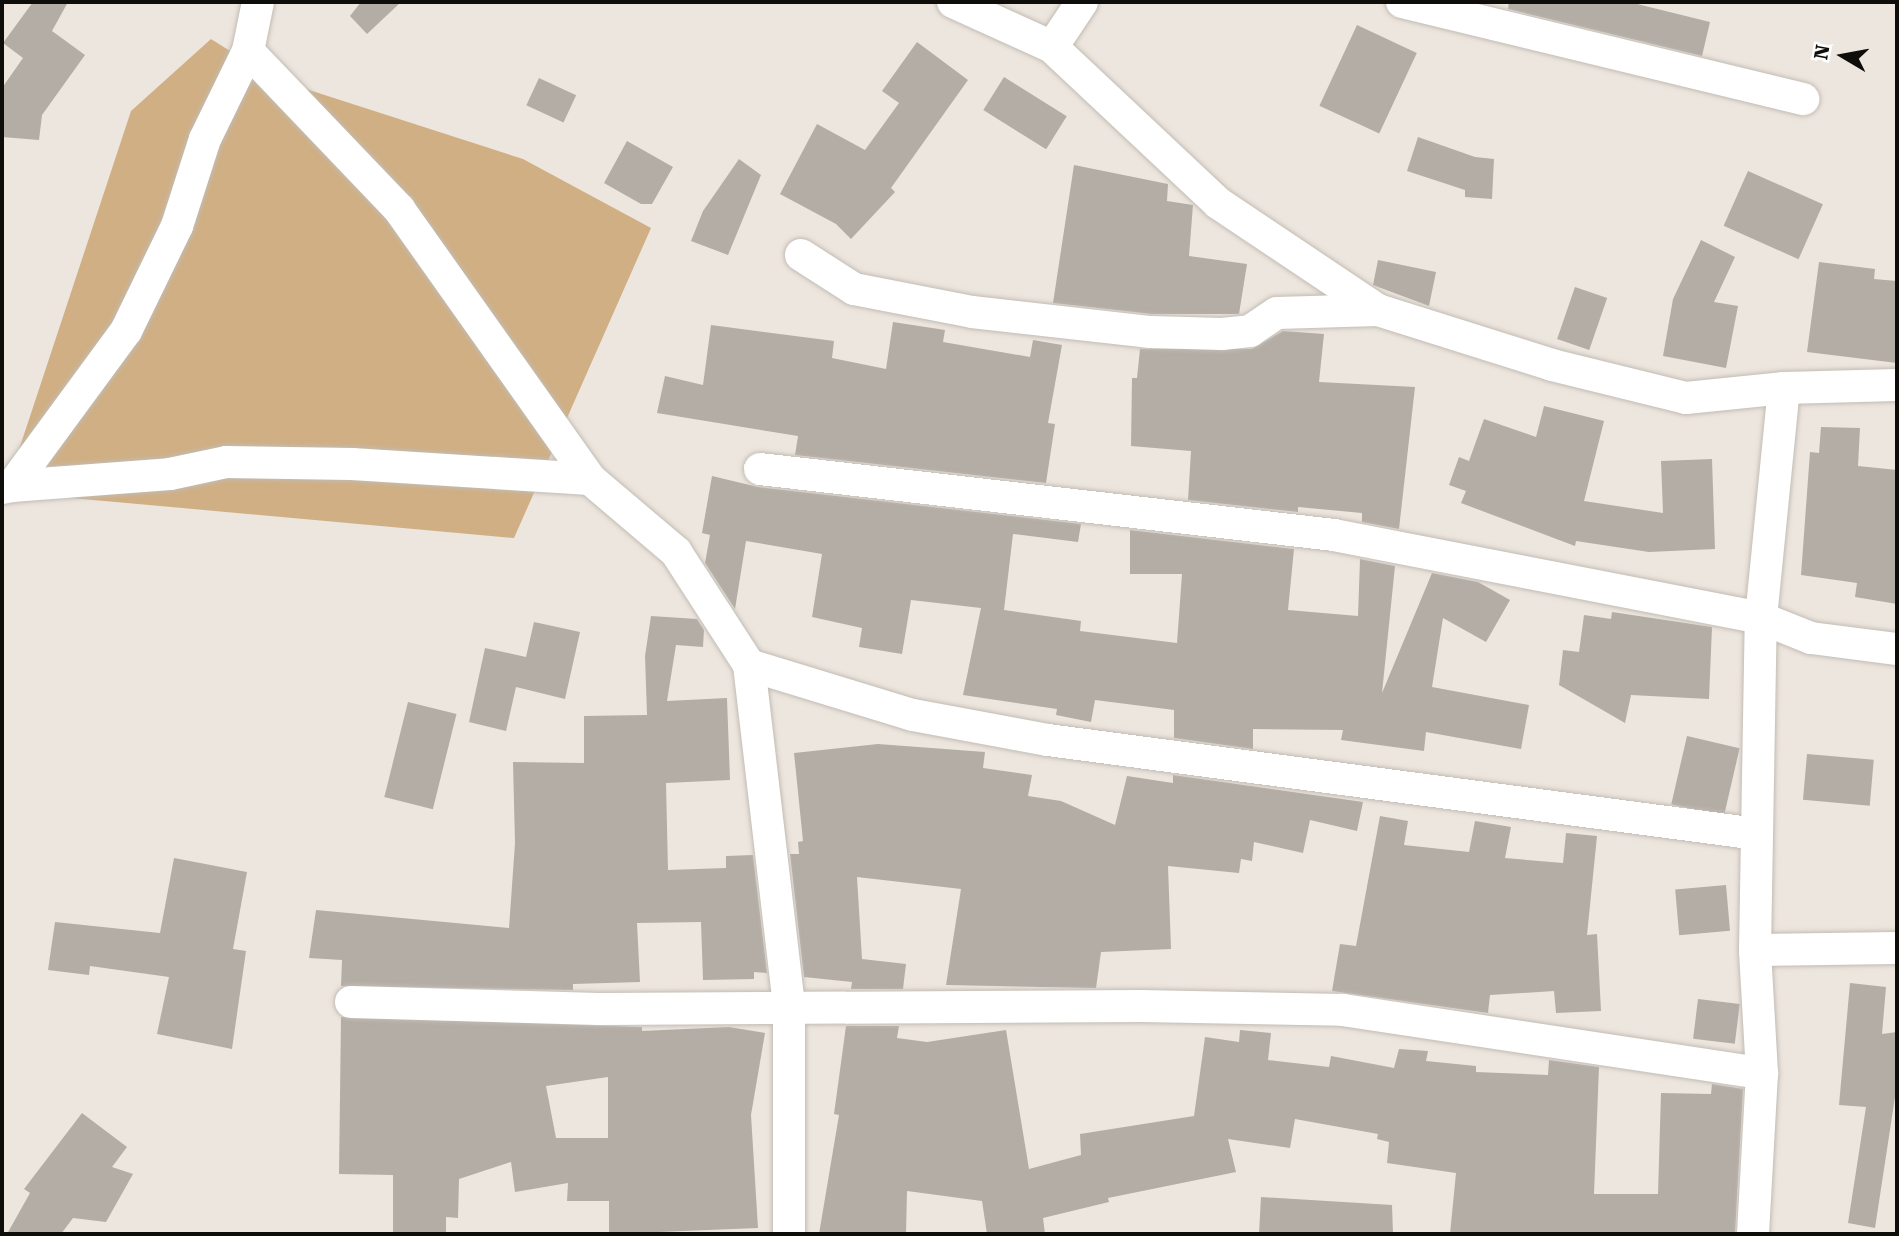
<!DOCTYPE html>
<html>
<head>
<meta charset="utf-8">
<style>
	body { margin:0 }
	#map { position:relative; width:1899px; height:1236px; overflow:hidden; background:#ede6de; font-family:"Roboto Serif",serif }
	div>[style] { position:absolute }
	.green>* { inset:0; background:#d0af84 }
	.building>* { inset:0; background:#b3ada5; transform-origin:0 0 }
	.roads { filter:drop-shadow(0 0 2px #c2bcb4) drop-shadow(0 0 2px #c2bcb4) }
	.minor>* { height:32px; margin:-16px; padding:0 16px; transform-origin:16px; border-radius:16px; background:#fff }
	span { translate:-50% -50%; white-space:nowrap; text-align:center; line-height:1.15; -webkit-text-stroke:5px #fff; paint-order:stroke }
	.frame { position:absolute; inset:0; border:4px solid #0f0d0a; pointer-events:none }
	.north { position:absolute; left:1808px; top:21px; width:70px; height:70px; -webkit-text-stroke:5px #fff; paint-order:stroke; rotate:280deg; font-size:19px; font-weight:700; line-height:28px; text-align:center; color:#0f0d0a }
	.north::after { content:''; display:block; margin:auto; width:24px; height:32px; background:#0f0d0a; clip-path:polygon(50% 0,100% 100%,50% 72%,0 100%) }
</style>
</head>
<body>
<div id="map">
	<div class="green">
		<i style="clip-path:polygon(211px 39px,275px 79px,523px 159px,651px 228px,514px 538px,5px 492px,131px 111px)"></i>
	</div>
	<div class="building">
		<i style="clip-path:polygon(33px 2px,68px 2px,52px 31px,85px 55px,42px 115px,39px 140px,2px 137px,2px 88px,23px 58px,3px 43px)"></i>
		<i style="clip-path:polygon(361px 2px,401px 2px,367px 34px,350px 16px)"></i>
		<i style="clip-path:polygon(1509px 2px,1629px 2px,1710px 22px,1702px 56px,1508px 9px)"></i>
		<i style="left:1357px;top:25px;width:66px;height:89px;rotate:25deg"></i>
		<i style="clip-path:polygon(917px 42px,968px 80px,891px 188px,895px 192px,851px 239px,836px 224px,780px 194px,817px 124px,865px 150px,899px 103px,882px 91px)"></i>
		<i style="left:1004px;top:77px;width:74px;height:39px;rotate:32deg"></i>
		<i style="left:539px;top:78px;width:41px;height:30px;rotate:25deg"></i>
		<i style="clip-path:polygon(1418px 137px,1475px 157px,1494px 159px,1492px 199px,1465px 197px,1465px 190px,1407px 171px)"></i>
		<i style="clip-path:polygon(627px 141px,673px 167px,652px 204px,641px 204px,604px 183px)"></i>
		<i style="clip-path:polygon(739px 159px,761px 175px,728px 255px,691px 241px,703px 211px)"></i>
		<i style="clip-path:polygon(1074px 165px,1168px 184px,1167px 201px,1193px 205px,1189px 256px,1247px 264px,1239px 314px,1152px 314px,1053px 303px)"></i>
		<i style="left:1748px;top:171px;width:82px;height:60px;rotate:24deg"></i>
		<i style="clip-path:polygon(1701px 240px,1735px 257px,1714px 302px,1738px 306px,1726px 368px,1663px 356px,1673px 299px)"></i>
		<i style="clip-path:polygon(1378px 260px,1436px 272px,1429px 306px,1373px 285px)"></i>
		<i style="clip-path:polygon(1819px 262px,1875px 269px,1874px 279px,1897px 281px,1897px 363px,1807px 352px)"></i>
		<i style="left:1575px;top:287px;width:34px;height:55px;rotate:19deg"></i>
		<i style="clip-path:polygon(893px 322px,945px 330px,943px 342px,1030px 357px,1033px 340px,1062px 345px,1048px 423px,1055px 424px,1046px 483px,795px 455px,798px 436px,657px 413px,665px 376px,703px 385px,711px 325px,834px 341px,832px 358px,886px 369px)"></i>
		<i style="clip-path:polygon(1283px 331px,1324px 334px,1319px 382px,1415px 387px,1399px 529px,1362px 522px,1362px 513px,1298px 507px,1298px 512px,1188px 500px,1191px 451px,1131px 446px,1132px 378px,1137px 378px,1140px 349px,1252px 349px)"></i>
		<i style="clip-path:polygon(1544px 406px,1604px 421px,1584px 501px,1663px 513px,1661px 461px,1712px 459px,1715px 549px,1649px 552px,1576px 541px,1575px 546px,1461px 503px,1466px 491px,1449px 485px,1459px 457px,1469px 461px,1484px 419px,1536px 437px)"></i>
		<i style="clip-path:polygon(1821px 427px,1860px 428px,1858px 466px,1897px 470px,1897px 604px,1855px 597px,1857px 583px,1801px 575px,1810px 452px,1819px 453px)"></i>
		<i style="clip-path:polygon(712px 476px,758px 487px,1081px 524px,1078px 542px,1013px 534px,1004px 610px,1081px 621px,1080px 631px,1177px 643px,1182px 574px,1130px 574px,1130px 530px,1294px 549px,1288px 610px,1358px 616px,1360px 559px,1395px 566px,1382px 693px,1432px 573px,1478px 582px,1510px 600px,1486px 642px,1443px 618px,1432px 687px,1529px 705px,1521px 749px,1426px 732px,1424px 751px,1341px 740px,1343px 730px,1253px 729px,1253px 749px,1174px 738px,1174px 710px,1095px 700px,1091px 722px,1056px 715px,1057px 709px,963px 695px,981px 608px,911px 600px,902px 654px,859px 647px,862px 628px,812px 617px,822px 554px,746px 541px,735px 609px,705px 563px,710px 535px,702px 533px)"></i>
		<i style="clip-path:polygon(1612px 612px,1712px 627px,1709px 699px,1631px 695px,1625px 723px,1559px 685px,1563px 650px,1579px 652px,1584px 615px,1611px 619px)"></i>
		<i style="clip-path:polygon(651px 616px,697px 619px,704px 630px,703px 647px,676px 645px,667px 701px,727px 698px,730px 780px,666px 783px,668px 870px,726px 868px,726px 856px,753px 855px,767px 973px,754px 972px,754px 979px,703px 980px,701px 922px,637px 923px,640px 982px,573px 984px,573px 990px,341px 986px,342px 960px,309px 958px,316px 910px,509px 928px,515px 843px,513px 762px,584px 763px,584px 716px,647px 715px,645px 656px)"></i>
		<i style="clip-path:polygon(534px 622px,580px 632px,565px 699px,516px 687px,506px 731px,469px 722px,485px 648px,526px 657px)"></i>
		<i style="left:408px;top:702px;width:50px;height:98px;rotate:14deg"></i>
		<i style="left:1687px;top:736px;width:54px;height:70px;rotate:13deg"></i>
		<i style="clip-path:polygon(878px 744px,985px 752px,983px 768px,1032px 775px,1028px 796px,1061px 801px,1115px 825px,1127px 776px,1173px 783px,1173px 775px,1363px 802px,1357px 831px,1310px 820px,1303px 853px,1254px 842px,1252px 861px,1241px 859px,1239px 873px,1168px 866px,1171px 949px,1101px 952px,1096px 988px,946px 985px,961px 889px,857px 877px,862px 959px,906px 964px,903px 989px,851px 989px,852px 982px,804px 977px,790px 854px,799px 854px,798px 842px,803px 841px,794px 753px)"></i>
		<i style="left:1807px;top:754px;width:67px;height:46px;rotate:5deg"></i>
		<i style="clip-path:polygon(1380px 816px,1408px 821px,1404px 845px,1469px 852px,1475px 821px,1511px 827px,1505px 858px,1563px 863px,1566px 833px,1597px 836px,1587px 935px,1597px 934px,1601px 1011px,1556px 1013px,1554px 991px,1490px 995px,1488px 1013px,1332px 991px,1340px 944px,1356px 946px)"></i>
		<i style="clip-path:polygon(174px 858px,247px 872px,233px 949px,246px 951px,232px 1049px,157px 1034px,169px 977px,90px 966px,89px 975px,48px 970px,55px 922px,160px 933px)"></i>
		<i style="left:1726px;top:885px;width:46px;height:51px;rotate:85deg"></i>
		<i style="clip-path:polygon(1850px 983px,1886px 987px,1882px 1034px,1897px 1032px,1897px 1084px,1875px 1228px,1848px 1223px,1866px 1107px,1839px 1105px)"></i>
		<i style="left:1698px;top:999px;width:42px;height:40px;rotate:7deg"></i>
		<i style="clip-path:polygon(evenodd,341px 1017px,642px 1027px,642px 1031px,729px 1027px,765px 1033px,751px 1115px,758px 1228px,609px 1234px,609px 1201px,567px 1201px,568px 1183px,515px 1192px,511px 1162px,459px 1179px,458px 1218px,446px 1217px,446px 1234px,393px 1234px,393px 1175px,339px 1174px,341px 1017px,608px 1077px,608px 1138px,556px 1138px,546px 1086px,608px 1077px)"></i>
		<i style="clip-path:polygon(846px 1026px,899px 1026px,897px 1038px,927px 1042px,1006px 1030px,1029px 1169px,1081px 1155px,1080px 1134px,1194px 1116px,1205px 1037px,1239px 1042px,1240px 1030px,1271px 1033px,1268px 1060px,1329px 1067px,1331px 1056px,1394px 1068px,1399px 1049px,1428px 1051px,1426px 1061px,1476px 1066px,1476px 1072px,1548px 1075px,1549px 1060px,1599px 1067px,1594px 1194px,1658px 1194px,1661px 1093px,1711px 1094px,1712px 1084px,1743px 1089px,1735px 1234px,1450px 1234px,1456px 1173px,1387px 1163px,1389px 1142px,1377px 1139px,1378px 1134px,1295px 1119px,1290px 1148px,1228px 1139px,1236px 1172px,1108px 1198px,1109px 1202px,1043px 1218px,1045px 1234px,987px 1234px,982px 1201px,907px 1191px,906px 1234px,819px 1234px,839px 1115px,834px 1114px)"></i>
		<i style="clip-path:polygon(82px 1113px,127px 1147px,112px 1167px,133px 1174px,106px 1222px,73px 1218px,61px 1234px,7px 1234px,30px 1193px,24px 1189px)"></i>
		<i style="clip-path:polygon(1261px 1197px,1392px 1205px,1393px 1234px,1259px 1234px)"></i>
	</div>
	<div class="roads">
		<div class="minor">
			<i style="left:953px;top:2px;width:109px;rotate:24.4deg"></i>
			<i style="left:1052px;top:47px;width:228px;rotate:43.2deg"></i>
			<i style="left:1218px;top:203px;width:192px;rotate:33.8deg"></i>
			<i style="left:1378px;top:310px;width:182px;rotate:17.5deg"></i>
			<i style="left:1552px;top:365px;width:138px;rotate:13.8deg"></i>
			<i style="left:1686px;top:398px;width:99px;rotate:-5.8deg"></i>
			<i style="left:1784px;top:388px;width:113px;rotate:-1.5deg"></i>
			<i style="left:1402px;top:2px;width:413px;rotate:13.6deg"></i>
			<i style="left:1052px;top:47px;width:54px;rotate:-56.3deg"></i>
			<i style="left:248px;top:51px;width:219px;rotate:46.3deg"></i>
			<i style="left:399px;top:209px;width:331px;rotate:54.7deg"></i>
			<i style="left:590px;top:479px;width:113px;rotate:40.3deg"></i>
			<i style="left:676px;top:552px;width:135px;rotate:57.1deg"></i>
			<i style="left:749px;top:665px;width:343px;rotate:83.3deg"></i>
			<i style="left:789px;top:1006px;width:228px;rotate:90deg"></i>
			<i style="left:801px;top:255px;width:63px;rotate:32.7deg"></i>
			<i style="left:854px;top:289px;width:120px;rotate:11deg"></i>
			<i style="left:972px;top:312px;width:180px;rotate:6.4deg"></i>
			<i style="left:1151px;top:332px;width:71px;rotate:1.6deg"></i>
			<i style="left:1222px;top:334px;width:28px;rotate:-6deg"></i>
			<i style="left:1250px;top:331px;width:32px;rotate:-34deg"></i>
			<i style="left:1277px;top:313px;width:101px;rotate:-1.7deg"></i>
			<i style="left:760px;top:469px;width:578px;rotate:6.56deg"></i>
			<i style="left:1334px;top:535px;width:435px;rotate:11deg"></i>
			<i style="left:1761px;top:618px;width:54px;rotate:21.8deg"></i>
			<i style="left:1811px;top:638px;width:87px;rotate:7.3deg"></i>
			<i style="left:12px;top:486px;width:158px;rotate:-4.3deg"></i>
			<i style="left:170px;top:474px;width:57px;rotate:-12.1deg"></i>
			<i style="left:226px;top:462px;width:126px;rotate:0.9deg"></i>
			<i style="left:352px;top:464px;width:238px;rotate:3.6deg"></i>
			<i style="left:2px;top:488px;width:10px;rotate:-11deg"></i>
			<i style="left:12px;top:486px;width:192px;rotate:-53.7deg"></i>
			<i style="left:126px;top:331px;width:117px;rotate:-64.1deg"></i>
			<i style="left:177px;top:226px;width:91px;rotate:-72.2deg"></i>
			<i style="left:205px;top:139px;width:98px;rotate:-64deg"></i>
			<i style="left:248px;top:51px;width:50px;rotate:-78.5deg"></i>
			<i style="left:749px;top:665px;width:171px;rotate:17deg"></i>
			<i style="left:913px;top:715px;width:137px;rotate:10.5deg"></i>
			<i style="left:1048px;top:740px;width:715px;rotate:7.55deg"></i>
			<i style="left:1755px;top:950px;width:142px;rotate:-0.8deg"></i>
			<i style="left:351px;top:1002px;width:248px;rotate:1.6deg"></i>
			<i style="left:599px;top:1009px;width:542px;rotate:-0.32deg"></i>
			<i style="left:1141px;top:1006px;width:202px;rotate:1.1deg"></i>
			<i style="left:1343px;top:1010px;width:424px;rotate:8.6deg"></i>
			<i style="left:1753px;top:1234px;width:161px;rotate:-86.8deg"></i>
			<i style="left:1762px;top:1073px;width:123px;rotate:-93.3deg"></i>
			<i style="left:1755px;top:950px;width:332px;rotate:-89deg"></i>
			<i style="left:1761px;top:618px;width:231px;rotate:-84.3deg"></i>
		</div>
	</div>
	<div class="frame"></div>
	<div class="north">N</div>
</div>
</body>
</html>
